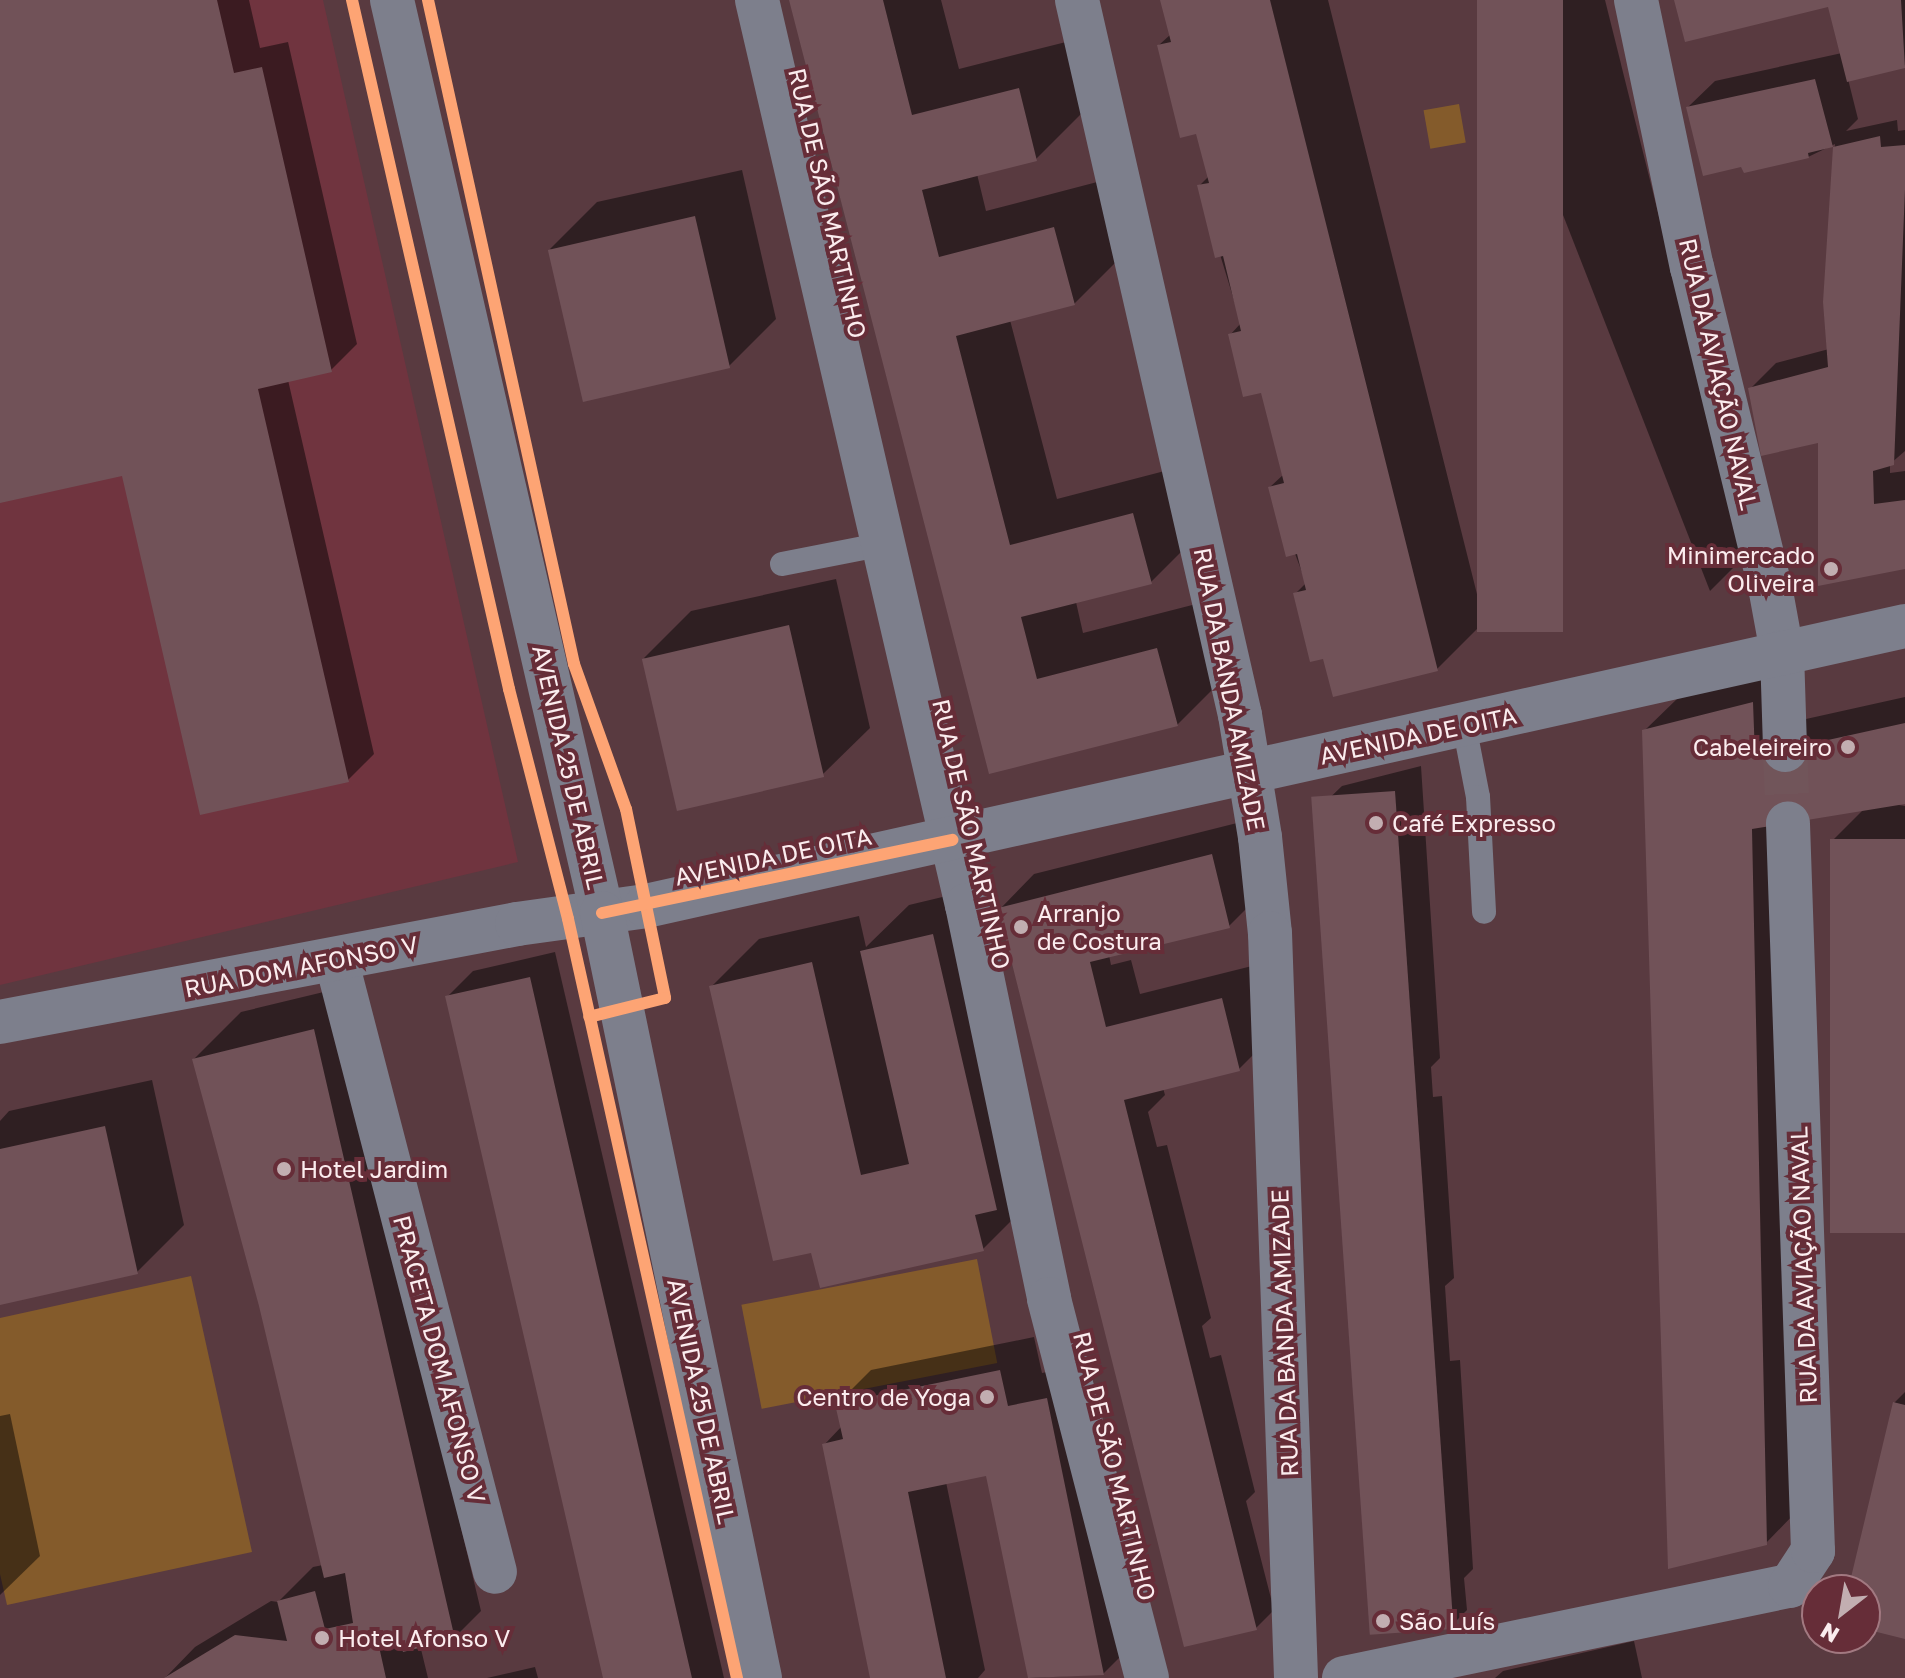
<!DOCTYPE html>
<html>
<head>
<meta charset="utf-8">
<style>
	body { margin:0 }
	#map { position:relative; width:1905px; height:1678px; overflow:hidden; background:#593a40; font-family:"Golos Text",sans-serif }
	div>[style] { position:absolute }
	.built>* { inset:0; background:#70343f }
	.green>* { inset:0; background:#845b2b; transform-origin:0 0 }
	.shadow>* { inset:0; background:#0007 }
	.building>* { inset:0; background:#715258; transform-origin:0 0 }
	.minor-tunnel>* { height:44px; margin-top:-22px; transform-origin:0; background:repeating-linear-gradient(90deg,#71555a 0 44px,transparent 0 66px) }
	.service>* { height:24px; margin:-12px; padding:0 12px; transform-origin:12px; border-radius:12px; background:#7d7f8c }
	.minor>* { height:44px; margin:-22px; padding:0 22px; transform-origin:22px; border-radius:22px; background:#7d7f8c }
	.tertiary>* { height:44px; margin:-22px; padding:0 22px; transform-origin:22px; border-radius:22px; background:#7d7f8c }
	.cycleway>* { height:12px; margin:-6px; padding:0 6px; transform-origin:6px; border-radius:6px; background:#fda474 }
	.dots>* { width:22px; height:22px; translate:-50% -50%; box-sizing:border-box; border:4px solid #662d38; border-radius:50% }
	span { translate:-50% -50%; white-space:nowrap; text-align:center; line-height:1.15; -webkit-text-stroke:8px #662d38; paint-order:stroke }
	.street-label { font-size:24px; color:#fbecee }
	.poi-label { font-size:24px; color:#fbecee }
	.right { translate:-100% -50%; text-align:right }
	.left { translate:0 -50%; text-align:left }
	.north { position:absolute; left:1801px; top:1574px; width:80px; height:80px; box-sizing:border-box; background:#662d38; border:2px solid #a27981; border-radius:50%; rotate:211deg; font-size:22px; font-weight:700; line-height:32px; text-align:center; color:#fbecee }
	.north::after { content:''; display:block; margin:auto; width:28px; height:36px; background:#c2aeb1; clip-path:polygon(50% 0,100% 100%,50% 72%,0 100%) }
</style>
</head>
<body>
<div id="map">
	<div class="built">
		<i style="clip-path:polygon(0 0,323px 0,518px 862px,0 985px)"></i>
	</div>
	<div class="green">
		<i style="left:1459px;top:104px;width:39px;height:36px;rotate:80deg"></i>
		<i style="left:977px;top:1259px;width:106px;height:240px;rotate:79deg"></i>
		<i style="clip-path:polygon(191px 1276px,252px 1552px,7px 1605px,0 1574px,0 1318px)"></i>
	</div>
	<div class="shadow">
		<i style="clip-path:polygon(0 0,249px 0,260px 48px,288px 42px,357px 344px,331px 370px,288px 380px,374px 754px,348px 780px,123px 473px,0 501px)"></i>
		<i style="clip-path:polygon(791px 0,941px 0,959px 69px,1066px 42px,1083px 112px,1036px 159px,977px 174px,986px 211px,1101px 181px,1121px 257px,1074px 304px,1010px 320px,1057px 499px,1180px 467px,1198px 535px,1151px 582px,1076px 602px,1083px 633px,1204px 602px,1224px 678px,1177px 725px,991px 772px)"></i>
		<i style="clip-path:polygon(1162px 0,1328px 0,1484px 622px,1437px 669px,1324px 656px,1295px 594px,1306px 583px,1270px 487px,1284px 474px,1262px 390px,1230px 335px,1241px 323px,1199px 186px,1209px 176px,1198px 131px,1159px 45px,1171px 34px)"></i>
		<i style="clip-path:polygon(1479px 0,1605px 0,1744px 557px,1710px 591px)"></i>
		<i style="clip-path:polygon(1676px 0,1905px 0,1905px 65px,1848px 79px,1858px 119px,1846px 131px,1897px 120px,1898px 131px,1905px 130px,1905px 451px,1890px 464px,1890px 473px,1905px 471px,1905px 567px,1820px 444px,1750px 389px,1776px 363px,1829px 349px,1825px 302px,1835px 144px,1808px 157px,1688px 107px,1715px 81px,1842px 53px,1829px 5px)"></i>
		<i style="clip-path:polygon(742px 170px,776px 319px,729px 366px,550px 249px,597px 202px)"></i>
		<i style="clip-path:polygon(836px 579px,870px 728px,822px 775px,644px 658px,691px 611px)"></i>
		<i style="clip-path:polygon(1786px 670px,1788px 723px,1905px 697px,1905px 802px,1893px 804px,1905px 806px,1905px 1231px,1832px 841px,1865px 808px,1786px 821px,1800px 1508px,1766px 1543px,1644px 731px,1679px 697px)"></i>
		<i style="clip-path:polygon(1421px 766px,1440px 1058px,1431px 1067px,1433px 1097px,1442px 1096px,1454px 1278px,1445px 1286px,1450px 1361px,1460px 1360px,1473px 1569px,1464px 1578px,1467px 1610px,1449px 1628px,1315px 812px,1342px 786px)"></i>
		<i style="clip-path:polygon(1245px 821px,1263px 892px,1229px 926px,1109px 955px,1111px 965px,1131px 960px,1140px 994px,1256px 965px,1273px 1035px,1239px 1069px,1163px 1088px,1165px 1095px,1148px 1112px,1157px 1147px,1167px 1145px,1211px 1318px,1202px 1326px,1210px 1358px,1221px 1355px,1255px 1492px,1246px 1501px,1274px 1610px,1256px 1628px,1000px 909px,1034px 874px)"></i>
		<i style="clip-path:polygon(980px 888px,1043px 1161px,1025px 1180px,1030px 1202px,983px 1249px,813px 1250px,712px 986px,759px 939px,859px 916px,866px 947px,909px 905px)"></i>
		<i style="clip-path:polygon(555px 952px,724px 1678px,605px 1678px,447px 997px,473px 971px)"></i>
		<i style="clip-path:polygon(361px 983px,395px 1252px,481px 1611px,454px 1638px,420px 1645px,428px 1678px,165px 1678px,195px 1647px,271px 1601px,278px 1602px,313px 1567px,323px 1565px,261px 1305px,194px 1059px,241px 1012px)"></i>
		<i style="clip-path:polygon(152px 1080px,184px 1225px,137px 1272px,0 1303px,0 1121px,9px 1111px)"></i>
		<i style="clip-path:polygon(1034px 1337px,1042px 1373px,1081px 1365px,1138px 1639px,1103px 1674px,1030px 1678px,988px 1474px,946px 1482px,985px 1670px,978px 1678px,872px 1678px,824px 1445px,842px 1426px,837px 1404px,871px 1370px)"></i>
		<i style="clip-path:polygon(1905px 1392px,1905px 1637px,1865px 1627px,1865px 1590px,1850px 1590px,1894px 1403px)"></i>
		<i style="clip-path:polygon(10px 1414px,40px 1556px,0 1595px,0 1416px)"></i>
		<i style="clip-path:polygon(1634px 1641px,1642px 1678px,1495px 1678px,1503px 1671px)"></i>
		<i style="clip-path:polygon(535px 1667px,538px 1678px,487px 1678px)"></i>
	</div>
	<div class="building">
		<i style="clip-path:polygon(0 0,217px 0,234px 73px,262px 67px,332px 372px,258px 389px,349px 782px,200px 815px,122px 476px,0 503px)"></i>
		<i style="clip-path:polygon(789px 0,883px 0,912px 115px,1019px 88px,1037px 161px,922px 190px,939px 257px,1054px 227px,1075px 305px,956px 336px,1010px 545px,1133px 513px,1152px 584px,1021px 617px,1037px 679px,1157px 648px,1178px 726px,989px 774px)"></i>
		<i style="clip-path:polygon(1160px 0,1270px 0,1438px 671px,1333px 697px,1323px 659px,1310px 662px,1293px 593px,1306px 590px,1297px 554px,1286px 557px,1268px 487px,1284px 483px,1261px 393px,1243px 397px,1228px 334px,1241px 331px,1223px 256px,1215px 258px,1197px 185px,1209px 183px,1196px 134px,1180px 138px,1157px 45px,1171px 42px)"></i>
		<i style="left:1477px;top:0;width:86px;height:632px"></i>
		<i style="clip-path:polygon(1674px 0,1901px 0,1905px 68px,1847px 82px,1828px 7px,1685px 42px)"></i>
		<i style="clip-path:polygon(1815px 79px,1833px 147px,1808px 153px,1809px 158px,1744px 173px,1741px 167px,1703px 176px,1686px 107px)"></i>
		<i style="clip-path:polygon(1880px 136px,1881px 147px,1905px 145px,1905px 189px,1894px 465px,1873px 471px,1874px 504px,1905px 500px,1905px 569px,1818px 586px,1818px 443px,1761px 456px,1748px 388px,1828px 367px,1823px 302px,1833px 147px)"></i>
		<i style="left:695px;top:216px;width:156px;height:151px;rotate:77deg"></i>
		<i style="left:789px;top:625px;width:156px;height:151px;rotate:77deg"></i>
		<i style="clip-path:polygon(1753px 702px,1755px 756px,1905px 723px,1905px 804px,1752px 829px,1767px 1545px,1668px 1569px,1642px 730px)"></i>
		<i style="left:1395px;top:791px;width:840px;height:84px;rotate:86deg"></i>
		<i style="left:1905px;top:839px;width:394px;height:75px;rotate:90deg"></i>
		<i style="clip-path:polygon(1212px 854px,1230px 928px,1090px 962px,1106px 1027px,1222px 998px,1240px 1071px,1124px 1100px,1257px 1630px,1184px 1647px,998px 908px)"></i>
		<i style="clip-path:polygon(933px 934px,997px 1210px,975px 1215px,984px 1251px,820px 1288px,811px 1253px,773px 1261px,709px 986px,812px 962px,861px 1175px,909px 1164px,860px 951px)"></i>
		<i style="clip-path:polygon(530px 977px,559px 1104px,692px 1678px,603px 1678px,445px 996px)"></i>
		<i style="clip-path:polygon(314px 1029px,455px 1639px,403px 1652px,396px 1630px,378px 1642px,386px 1678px,164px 1678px,235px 1635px,287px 1641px,277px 1601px,315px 1591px,325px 1629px,353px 1623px,345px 1573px,324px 1578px,259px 1306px,192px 1059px)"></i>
		<i style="clip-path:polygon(105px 1126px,138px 1274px,0 1305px,0 1149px)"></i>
		<i style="clip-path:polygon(1000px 1370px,1008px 1406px,1047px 1398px,1104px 1675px,1028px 1678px,986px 1476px,908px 1492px,946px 1678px,870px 1678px,822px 1444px,843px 1439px,835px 1404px)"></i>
		<i style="clip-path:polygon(1893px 1402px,1905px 1405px,1905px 1639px,1865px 1629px,1865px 1590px,1848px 1590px)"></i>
	</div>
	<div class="minor-tunnel">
		<i style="left:1785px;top:750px;width:73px;rotate:87.6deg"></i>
	</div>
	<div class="service">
		<i style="left:782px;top:564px;width:104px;rotate:-11.1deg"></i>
		<i style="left:1464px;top:725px;width:73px;rotate:79deg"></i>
		<i style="left:1478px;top:797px;width:115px;rotate:87deg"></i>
	</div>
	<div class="minor">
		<i style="left:757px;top:0;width:929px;rotate:76.94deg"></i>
		<i style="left:967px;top:905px;width:402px;rotate:78.2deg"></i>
		<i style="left:1049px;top:1299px;width:391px;rotate:75.5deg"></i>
		<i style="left:1077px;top:0;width:733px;rotate:77.16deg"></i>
		<i style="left:1240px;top:715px;width:124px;rotate:80.7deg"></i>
		<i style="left:1260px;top:837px;width:97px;rotate:84.1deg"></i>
		<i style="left:1270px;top:933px;width:745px;rotate:88deg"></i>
		<i style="left:1636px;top:0;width:273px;rotate:78.2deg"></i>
		<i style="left:1692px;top:267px;width:334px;rotate:76.3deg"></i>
		<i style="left:1771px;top:592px;width:61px;rotate:79.6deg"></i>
		<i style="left:1782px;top:652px;width:98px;rotate:88.2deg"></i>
		<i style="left:336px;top:959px;width:633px;rotate:75.46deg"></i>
		<i style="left:0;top:1022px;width:526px;rotate:-10.73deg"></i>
		<i style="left:517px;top:924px;width:130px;rotate:-7.9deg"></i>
		<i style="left:646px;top:906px;width:1290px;rotate:-12.54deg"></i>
		<i style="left:1344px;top:1678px;width:455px;rotate:-11.7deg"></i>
		<i style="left:1790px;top:1586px;width:42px;rotate:-56.7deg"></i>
		<i style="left:1813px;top:1551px;width:728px;rotate:-91.97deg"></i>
	</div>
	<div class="tertiary">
		<i style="left:392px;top:0;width:937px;rotate:77.05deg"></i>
		<i style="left:602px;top:913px;width:781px;rotate:78.33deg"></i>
	</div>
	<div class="cycleway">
		<i style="left:352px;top:0;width:707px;rotate:77.16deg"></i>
		<i style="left:509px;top:689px;width:237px;rotate:75.6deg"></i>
		<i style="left:568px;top:919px;width:778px;rotate:77.45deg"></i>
		<i style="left:428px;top:0;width:680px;rotate:77.6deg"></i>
		<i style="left:574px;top:664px;width:154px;rotate:70.3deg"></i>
		<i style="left:626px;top:809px;width:193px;rotate:78.3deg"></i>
		<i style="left:665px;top:998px;width:78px;rotate:166deg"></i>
		<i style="left:602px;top:913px;width:358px;rotate:-11.8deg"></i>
	</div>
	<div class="dots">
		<i style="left:1831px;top:569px;background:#c2aeb1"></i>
		<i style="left:1848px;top:747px;background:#c2aeb1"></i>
		<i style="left:1376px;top:823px;background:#c2aeb1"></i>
		<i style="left:1021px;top:927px;background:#c2aeb1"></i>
		<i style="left:284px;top:1169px;background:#c2aeb1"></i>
		<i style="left:987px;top:1397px;background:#c2aeb1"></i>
		<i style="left:1383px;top:1621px;background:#c2aeb1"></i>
		<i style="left:322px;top:1638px;background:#c2aeb1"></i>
	</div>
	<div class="street-label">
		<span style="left:828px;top:203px;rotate:77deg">RUA DE SÃO MARTINHO</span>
		<span style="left:1719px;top:374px;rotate:77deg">RUA DA AVIAÇÃO NAVAL</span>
		<span style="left:1230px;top:689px;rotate:79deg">RUA DA BANDA AMIZADE</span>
		<span style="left:1418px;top:735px;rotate:-12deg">AVENIDA DE OITA</span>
		<span style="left:569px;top:767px;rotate:77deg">AVENIDA 25 DE ABRIL</span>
		<span style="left:972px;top:834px;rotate:77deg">RUA DE SÃO MARTINHO</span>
		<span style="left:773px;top:856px;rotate:-12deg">AVENIDA DE OITA</span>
		<span style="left:301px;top:966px;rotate:-11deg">RUA DOM AFONSO V</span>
		<span style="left:1803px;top:1265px;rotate:-92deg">RUA DA AVIAÇÃO NAVAL</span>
		<span style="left:1284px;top:1333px;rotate:-92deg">RUA DA BANDA AMIZADE</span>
		<span style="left:440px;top:1359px;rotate:75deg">PRACETA DOM AFONSO V</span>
		<span style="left:702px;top:1401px;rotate:78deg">AVENIDA 25 DE ABRIL</span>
		<span style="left:1115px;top:1466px;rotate:76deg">RUA DE SÃO MARTINHO</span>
	</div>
	<div class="poi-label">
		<span class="right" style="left:1815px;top:569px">Minimercado<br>Oliveira</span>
		<span class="right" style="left:1832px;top:747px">Cabeleireiro</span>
		<span class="left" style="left:1392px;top:823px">Café Expresso</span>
		<span class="left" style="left:1037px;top:927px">Arranjo<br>de Costura</span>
		<span class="left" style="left:300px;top:1169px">Hotel Jardim</span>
		<span class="right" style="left:971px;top:1397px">Centro de Yoga</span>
		<span class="left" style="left:1399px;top:1621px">São Luís</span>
		<span class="left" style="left:338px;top:1638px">Hotel Afonso V</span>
	</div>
	<div class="north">N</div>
</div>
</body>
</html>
